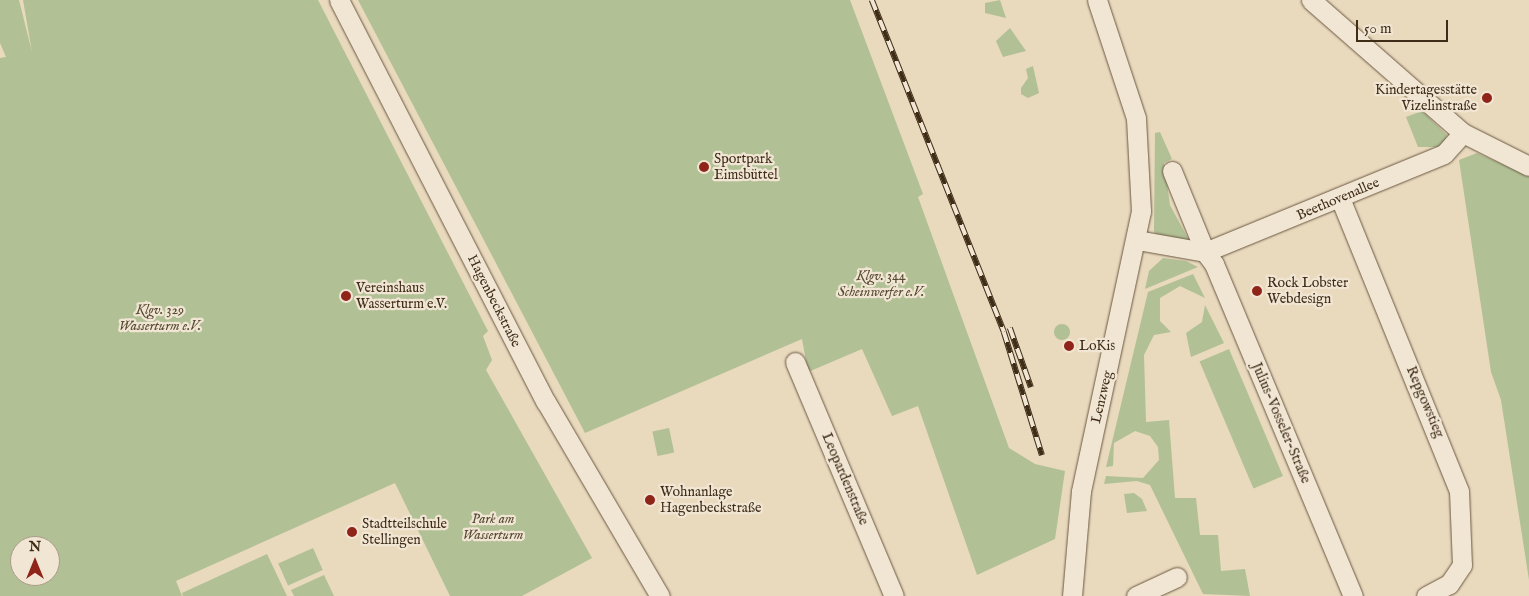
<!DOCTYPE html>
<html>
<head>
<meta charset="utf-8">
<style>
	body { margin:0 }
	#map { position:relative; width:1529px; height:596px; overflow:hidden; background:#e9d9bd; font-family:"IM FELL English",serif }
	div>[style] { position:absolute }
	.green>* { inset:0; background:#b1c095; transform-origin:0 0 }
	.round { border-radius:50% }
	.roads { filter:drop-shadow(0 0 1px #6a5841) drop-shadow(0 0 1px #6a5841) }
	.minor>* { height:19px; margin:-9.5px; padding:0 9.5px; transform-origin:9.5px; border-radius:9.5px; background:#f1e6d4 }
	.rail>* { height:5.5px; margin-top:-2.75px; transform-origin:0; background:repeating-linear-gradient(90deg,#f1e6d4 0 11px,#3f2d18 0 22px); box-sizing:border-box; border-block:1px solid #3f2d18 }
	.dots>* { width:14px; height:14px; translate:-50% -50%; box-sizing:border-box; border:2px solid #f1e6d4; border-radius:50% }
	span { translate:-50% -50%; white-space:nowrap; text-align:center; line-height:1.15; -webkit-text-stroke:4.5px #f1e6d4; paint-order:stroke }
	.poi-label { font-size:14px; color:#3f2d18 }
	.right { translate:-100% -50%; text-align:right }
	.left { translate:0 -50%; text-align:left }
	.street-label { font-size:14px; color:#3f2d18 }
	.park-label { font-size:14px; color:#564a31; font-style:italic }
	.north { position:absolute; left:10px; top:536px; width:50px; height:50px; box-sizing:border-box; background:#f1e6d4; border:1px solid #aa9c89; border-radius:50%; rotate:0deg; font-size:14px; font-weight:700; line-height:20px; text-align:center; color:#3f2d18 }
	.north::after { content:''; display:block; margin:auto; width:18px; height:22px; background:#8f2418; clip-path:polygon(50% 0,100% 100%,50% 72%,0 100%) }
	.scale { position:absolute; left:1356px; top:20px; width:92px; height:22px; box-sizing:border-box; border:2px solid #3f2d18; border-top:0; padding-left:6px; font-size:15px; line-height:18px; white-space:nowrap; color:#3f2d18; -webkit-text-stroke:4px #f1e6d4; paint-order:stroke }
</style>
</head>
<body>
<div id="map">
	<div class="green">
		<i style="clip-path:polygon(evenodd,0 0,19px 0,32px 52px,23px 0,318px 0,488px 331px,483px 336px,492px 360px,486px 370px,592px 558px,522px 596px,450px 596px,395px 483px,176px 581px,182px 596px,0 596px,0 58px,6px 57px,0 43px,0 0,20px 546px,50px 546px,50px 576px,20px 576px,20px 546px)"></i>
		<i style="clip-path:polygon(358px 0,850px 0,923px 194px,918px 197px,1009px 448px,1035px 464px,1065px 471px,1055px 539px,977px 575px,918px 406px,892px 416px,862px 349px,808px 372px,802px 339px,585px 433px)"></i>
		<i style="clip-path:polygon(1000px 0,1006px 18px,985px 13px,985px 3px)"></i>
		<i style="clip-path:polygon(1010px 28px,1026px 51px,1003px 57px,996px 41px)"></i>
		<i style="clip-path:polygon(1033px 66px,1039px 93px,1028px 98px,1021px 94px,1021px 88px,1028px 78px,1026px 69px)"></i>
		<i style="clip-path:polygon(1422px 111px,1447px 135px,1442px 147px,1418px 147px,1406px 117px)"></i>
		<i style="clip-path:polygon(1160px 132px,1172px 159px,1164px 163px,1170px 205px,1191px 244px,1158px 239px,1154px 231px,1155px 133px)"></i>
		<i style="clip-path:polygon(1477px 153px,1529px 176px,1529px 580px,1501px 400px,1491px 372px,1459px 160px)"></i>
		<i style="clip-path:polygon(1163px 258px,1186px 261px,1198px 267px,1145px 289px,1149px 271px)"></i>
		<i style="clip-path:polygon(1193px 274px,1205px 298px,1180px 286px,1160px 298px,1160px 321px,1171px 332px,1154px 335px,1144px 355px,1146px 422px,1169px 420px,1175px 498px,1196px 498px,1200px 535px,1218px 535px,1221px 571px,1245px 569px,1250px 596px,1203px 594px,1150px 485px,1137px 481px,1104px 484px,1106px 476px,1143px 478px,1159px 460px,1158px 447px,1150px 436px,1135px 431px,1114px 443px,1113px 466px,1106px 467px,1148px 292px)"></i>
		<i style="clip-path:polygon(1205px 305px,1224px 343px,1191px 357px,1186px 333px,1202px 322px)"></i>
		<i class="round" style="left:1054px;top:324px;width:16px;height:16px"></i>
		<i style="left:1229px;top:349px;width:138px;height:32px;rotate:67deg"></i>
		<i style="left:669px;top:428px;width:25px;height:17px;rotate:78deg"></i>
		<i style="clip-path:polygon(1134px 493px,1142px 499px,1147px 511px,1127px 513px,1124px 494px)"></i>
		<i style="left:313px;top:548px;width:24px;height:38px;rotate:66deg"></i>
		<i style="clip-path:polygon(267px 554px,287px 596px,183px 596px,182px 593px)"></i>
		<i style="clip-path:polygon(324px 575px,334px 596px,294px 596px,291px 590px)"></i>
	</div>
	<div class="roads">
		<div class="minor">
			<i style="left:339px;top:0;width:452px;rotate:62.8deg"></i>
			<i style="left:546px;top:402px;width:225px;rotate:59.6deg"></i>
			<i style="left:1311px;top:0;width:202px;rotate:41.2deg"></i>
			<i style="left:1463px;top:133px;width:74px;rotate:26.6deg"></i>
			<i style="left:1172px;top:171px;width:87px;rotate:67.8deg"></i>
			<i style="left:1205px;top:252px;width:258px;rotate:-22.3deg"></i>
			<i style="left:1444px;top:154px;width:28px;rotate:-48deg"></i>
			<i style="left:1340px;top:198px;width:316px;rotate:67.9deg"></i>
			<i style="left:1459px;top:491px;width:74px;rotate:87.7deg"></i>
			<i style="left:1462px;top:565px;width:23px;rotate:124deg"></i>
			<i style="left:1449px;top:584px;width:26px;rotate:152deg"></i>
			<i style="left:1137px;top:240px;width:69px;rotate:10deg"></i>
			<i style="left:1205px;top:252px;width:15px;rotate:53deg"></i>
			<i style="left:1214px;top:264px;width:360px;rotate:67.3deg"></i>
			<i style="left:795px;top:362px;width:254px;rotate:67.1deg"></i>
			<i style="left:1072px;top:596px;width:105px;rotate:-85.1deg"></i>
			<i style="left:1081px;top:491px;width:286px;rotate:-77.9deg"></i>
			<i style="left:1141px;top:211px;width:93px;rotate:-93.1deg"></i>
			<i style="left:1136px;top:118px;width:124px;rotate:-108.3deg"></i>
			<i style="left:1136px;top:596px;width:45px;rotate:-24.9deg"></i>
		</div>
	</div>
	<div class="rail">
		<i style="left:872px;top:0;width:357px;rotate:68.3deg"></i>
		<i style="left:1004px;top:332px;width:129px;rotate:72.8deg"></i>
		<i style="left:1010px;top:328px;width:63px;rotate:70.4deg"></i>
	</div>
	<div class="dots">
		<i style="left:1487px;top:98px;background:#8f2418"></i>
		<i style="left:704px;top:167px;background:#8f2418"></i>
		<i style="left:1257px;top:291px;background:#8f2418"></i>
		<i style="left:346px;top:296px;background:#8f2418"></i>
		<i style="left:1069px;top:346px;background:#8f2418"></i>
		<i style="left:650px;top:500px;background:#8f2418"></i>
		<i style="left:352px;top:532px;background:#8f2418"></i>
	</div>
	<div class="poi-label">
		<span class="right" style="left:1477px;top:98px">Kindertagesstätte<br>Vizelinstraße</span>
		<span class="left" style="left:714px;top:167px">Sportpark<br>Eimsbüttel</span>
		<span class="left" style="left:1267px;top:291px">Rock Lobster<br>Webdesign</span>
		<span class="left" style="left:356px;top:296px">Vereinshaus<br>Wasserturm e.V.</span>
		<span class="left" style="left:1079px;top:346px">LoKis</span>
		<span class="left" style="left:660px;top:500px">Wohnanlage<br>Hagenbeckstraße</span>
		<span class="left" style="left:362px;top:532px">Stadtteilschule<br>Stellingen</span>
	</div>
	<div class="street-label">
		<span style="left:1338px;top:199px;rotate:-23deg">Beethovenallee</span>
		<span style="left:494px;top:301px;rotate:63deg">Hagenbeckstraße</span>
		<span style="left:1102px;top:397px;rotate:-77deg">Lenzweg</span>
		<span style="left:1425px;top:402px;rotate:67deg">Repgowstieg</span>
		<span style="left:1281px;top:423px;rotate:67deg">Julius-Vosseler-Straße</span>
		<span style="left:845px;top:479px;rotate:67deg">Leopardenstraße</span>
	</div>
	<div class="park-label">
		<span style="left:881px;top:284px">Klgv. 344<br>Scheinwerfer e.V.</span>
		<span style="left:160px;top:318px">Klgv. 329<br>Wasserturm e.V.</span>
		<span style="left:493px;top:527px">Park am<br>Wasserturm</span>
	</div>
	<div class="north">N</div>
	<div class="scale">50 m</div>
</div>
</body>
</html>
